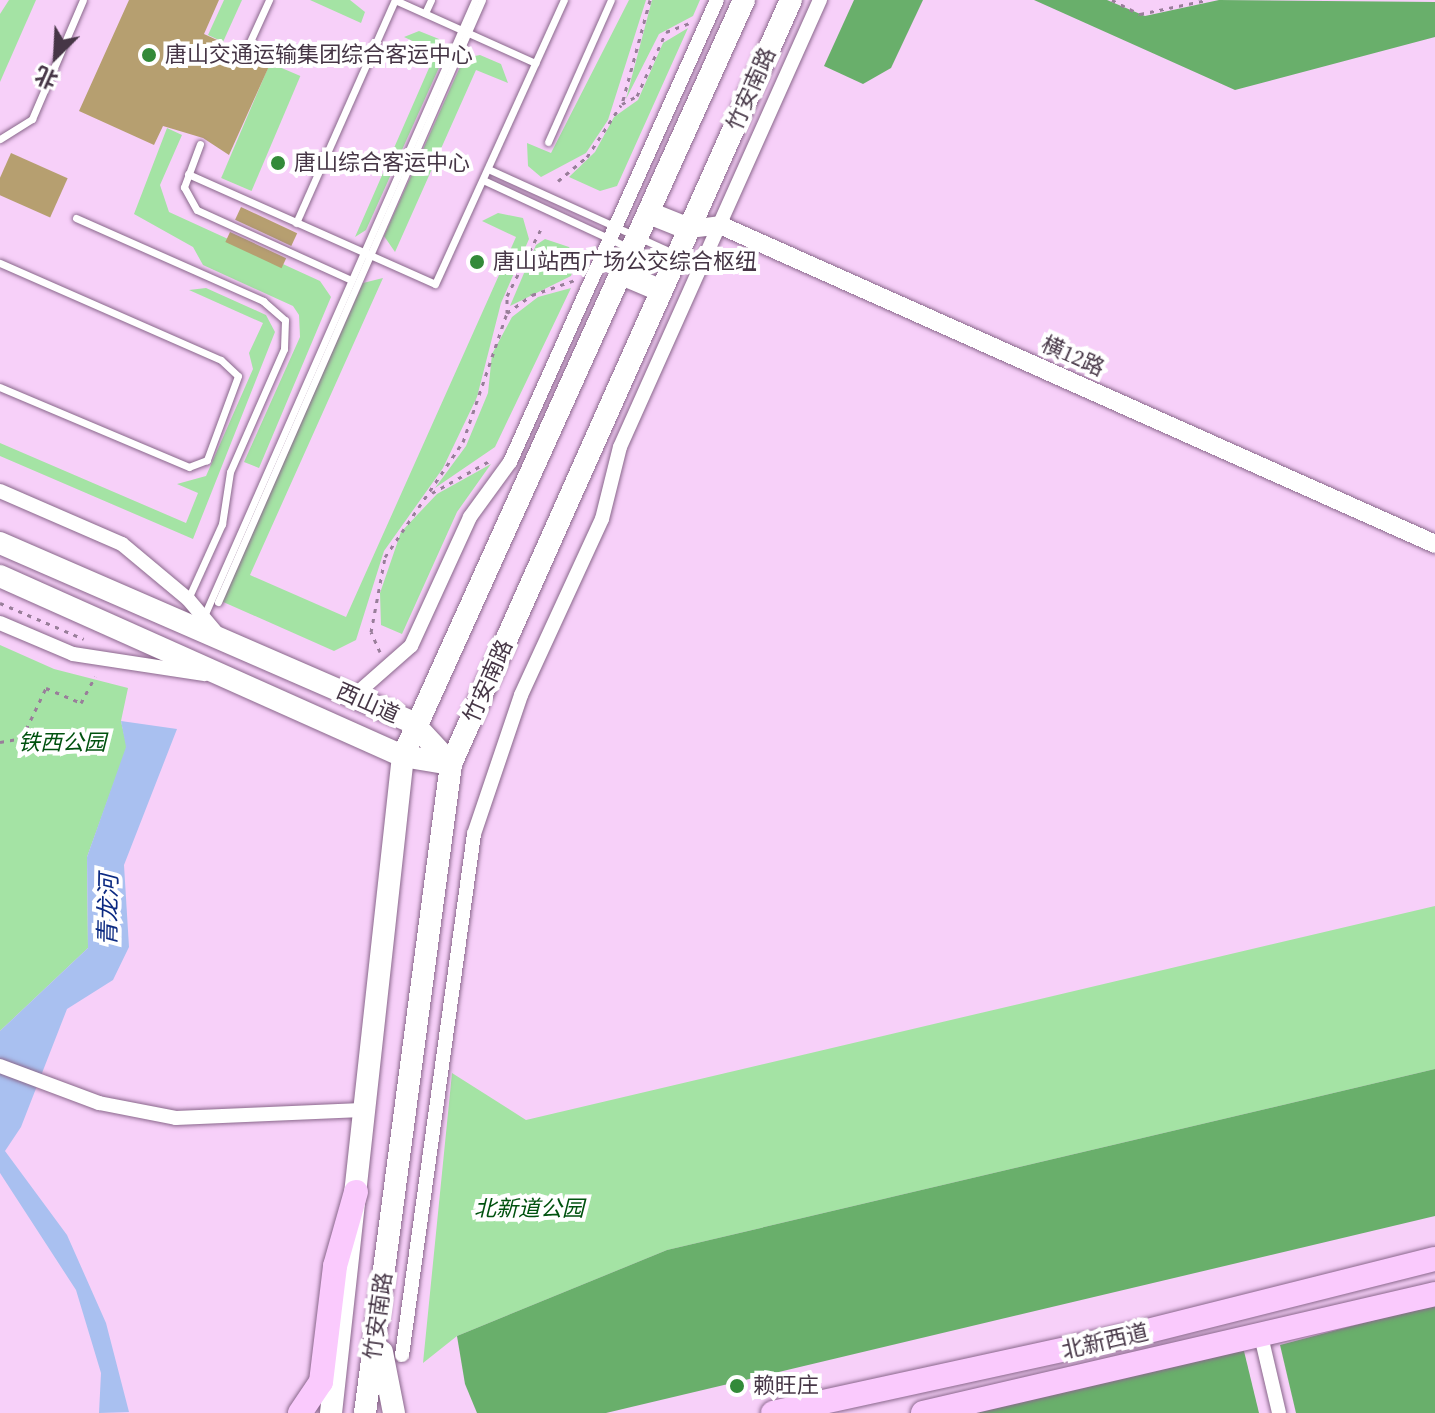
<!DOCTYPE html>
<html>
<head>
<meta charset="utf-8">
<style>
	body { margin:0 }
	#map { position:relative; width:1435px; height:1413px; overflow:hidden; background:#f7d0f9; font-family:"Source Serif 4","Noto Sans SC",serif }
	div>[style] { position:absolute }
	.green>* { inset:0; background:#a4e3a4; transform-origin:0 0 }
	.forest>* { inset:0; background:#69af6b }
	.water>* { inset:0; background:#a9c0f0 }
	.building>* { inset:0; background:#b69f70; transform-origin:0 0 }
	.path>* { height:3px; margin-top:-1.5px; transform-origin:0; background:repeating-linear-gradient(90deg,#997e9a 0 4px,transparent 0 10px) }
	.roads { filter:drop-shadow(0 0 2px #89678b) drop-shadow(0 0 2px #89678b) }
	.service>* { height:7px; margin:-3.5px; padding:0 3.5px; transform-origin:3.5px; border-radius:3.5px; background:#fff }
	.minor>* { height:14px; margin:-7px; padding:0 7px; transform-origin:7px; border-radius:7px; background:#fff }
	.tertiary>* { height:18px; margin:-9px; padding:0 9px; transform-origin:9px; border-radius:9px; background:#fff }
	.secondary>* { height:22px; margin:-11px; padding:0 11px; transform-origin:11px; border-radius:11px; background:#fff }
	.primary>* { height:24px; margin:-12px; padding:0 12px; transform-origin:12px; border-radius:12px; background:#facafd }
	.dots>* { width:22px; height:22px; translate:-50% -50%; box-sizing:border-box; border:4px solid #fff; border-radius:50% }
	span { translate:-50% -50%; white-space:nowrap; text-align:center; line-height:1.15; -webkit-text-stroke:8px #fff; paint-order:stroke }
	.poi-label { font-size:22px; color:#463646 }
	.left { translate:0 -50%; text-align:left }
	.street-label { font-size:22px; color:#463646 }
	.park-label { font-size:22px; color:#00520f; font-style:italic }
	.water-label { font-size:24px; color:#0c2a82; font-style:italic }
	.north { position:absolute; left:16px; top:16px; width:80px; height:80px; -webkit-text-stroke:6px #fff; paint-order:stroke; rotate:204deg; font-size:22px; font-weight:700; line-height:32px; text-align:center; color:#463646 }
	.north::after { content:''; display:block; margin:auto; width:28px; height:36px; background:#463646; clip-path:polygon(50% 0,100% 100%,50% 72%,0 100%) }
</style>
</head>
<body>
<div id="map">
	<div class="green">
		<i style="clip-path:polygon(9px 0,36px 0,0 82px,0 14px)"></i>
		<i style="clip-path:polygon(224px 0,242px 0,223px 42px,208px 35px)"></i>
		<i style="clip-path:polygon(310px 0,350px 0,365px 12px,361px 23px)"></i>
		<i style="clip-path:polygon(629px 0,646px 0,608px 120px,586px 153px,541px 177px,528px 166px,527px 143px,551px 153px)"></i>
		<i style="clip-path:polygon(652px 0,700px 0,693px 16px,659px 34px,626px 99px)"></i>
		<i style="clip-path:polygon(688px 28px,617px 186px,600px 191px,569px 177px,595px 152px,614px 117px,638px 100px,663px 43px)"></i>
		<i style="clip-path:polygon(419px 31px,439px 39px,446px 52px,366px 230px,355px 237px,436px 52px,404px 37px)"></i>
		<i style="clip-path:polygon(480px 55px,501px 64px,508px 83px,476px 70px,395px 252px,384px 236px,464px 58px)"></i>
		<i style="left:270px;top:63px;width:33px;height:125px;rotate:23deg"></i>
		<i style="clip-path:polygon(167px 128px,182px 135px,160px 185px,169px 212px,320px 281px,331px 297px,259px 468px,244px 462px,300px 337px,299px 315px,293px 306px,203px 265px,193px 247px,134px 214px)"></i>
		<i style="clip-path:polygon(498px 213px,523px 218px,529px 239px,501px 303px,477px 397px,443px 468px,384px 551px,356px 640px,334px 651px,221px 601px,363px 283px,383px 278px,250px 575px,346px 617px,516px 237px,482px 221px)"></i>
		<i style="clip-path:polygon(545px 239px,569px 247px,576px 260px,571px 276px,510px 306px,536px 245px)"></i>
		<i style="clip-path:polygon(206px 288px,266px 315px,275px 332px,193px 539px,0 456px,0 443px,186px 523px,198px 493px,177px 484px,206px 476px,253px 369px,249px 353px,263px 323px,189px 290px)"></i>
		<i style="clip-path:polygon(571px 288px,495px 447px,435px 488px,466px 446px,488px 393px,492px 354px,512px 317px,538px 297px)"></i>
		<i style="clip-path:polygon(491px 464px,457px 512px,402px 634px,381px 625px,380px 593px,401px 532px,437px 494px)"></i>
		<i style="clip-path:polygon(0 645px,54px 669px,128px 688px,121px 721px,127px 747px,87px 857px,88px 948px,0 1031px)"></i>
		<i style="clip-path:polygon(1435px 906px,1435px 1069px,667px 1250px,457px 1336px,423px 1363px,452px 1073px,526px 1120px)"></i>
	</div>
	<div class="forest">
		<i style="clip-path:polygon(854px 0,923px 0,891px 68px,863px 84px,824px 66px)"></i>
		<i style="clip-path:polygon(1034px 0,1107px 0,1145px 16px,1219px 0,1435px 2px,1435px 37px,1235px 90px)"></i>
		<i style="clip-path:polygon(1435px 1069px,1435px 1216px,606px 1413px,477px 1413px,465px 1384px,457px 1336px,667px 1250px)"></i>
		<i style="clip-path:polygon(1435px 1304px,1435px 1413px,1296px 1413px,1280px 1345px)"></i>
		<i style="clip-path:polygon(1243px 1347px,1259px 1413px,961px 1413px)"></i>
	</div>
	<div class="water">
		<i style="clip-path:polygon(121px 721px,177px 729px,124px 865px,129px 947px,113px 980px,67px 1009px,21px 1127px,5px 1151px,67px 1235px,106px 1323px,129px 1412px,99px 1413px,101px 1373px,76px 1290px,0 1173px,0 1031px,88px 948px,87px 857px,126px 747px)"></i>
	</div>
	<div class="building">
		<i style="clip-path:polygon(129px 0,219px 0,204px 34px,270px 64px,229px 155px,203px 138px,163px 126px,154px 145px,79px 111px)"></i>
		<i style="left:11px;top:153px;width:62px;height:43px;rotate:24deg"></i>
		<i style="left:241px;top:207px;width:62px;height:14px;rotate:25deg"></i>
		<i style="left:230px;top:232px;width:62px;height:11px;rotate:25deg"></i>
	</div>
	<div class="path">
		<i style="left:650px;top:0;width:108px;rotate:105.1deg"></i>
		<i style="left:622px;top:104px;width:17px;rotate:-28deg"></i>
		<i style="left:637px;top:96px;width:70px;rotate:-65.6deg"></i>
		<i style="left:666px;top:32px;width:25px;rotate:-21deg"></i>
		<i style="left:1112px;top:0;width:31px;rotate:27deg"></i>
		<i style="left:1140px;top:14px;width:68px;rotate:-11.8deg"></i>
		<i style="left:558px;top:181px;width:38px;rotate:-40deg"></i>
		<i style="left:587px;top:157px;width:62px;rotate:-56.8deg"></i>
		<i style="left:507px;top:313px;width:17px;rotate:-90deg"></i>
		<i style="left:507px;top:296px;width:75px;rotate:-63.1deg"></i>
		<i style="left:432px;top:493px;width:68px;rotate:-29.2deg"></i>
		<i style="left:0;top:603px;width:91px;rotate:23.2deg"></i>
		<i style="left:380px;top:652px;width:22px;rotate:-114deg"></i>
		<i style="left:371px;top:632px;width:76px;rotate:-79.4deg"></i>
		<i style="left:385px;top:557px;width:139px;rotate:-55.9deg"></i>
		<i style="left:463px;top:442px;width:136px;rotate:-71.2deg"></i>
		<i style="left:507px;top:313px;width:31px;rotate:-36deg"></i>
		<i style="left:532px;top:295px;width:46px;rotate:-19.2deg"></i>
		<i style="left:0;top:742px;width:22px;rotate:-10deg"></i>
		<i style="left:22px;top:738px;width:55px;rotate:-64.4deg"></i>
		<i style="left:46px;top:688px;width:38px;rotate:23deg"></i>
		<i style="left:81px;top:703px;width:30px;rotate:-62deg"></i>
	</div>
	<div class="roads">
		<div class="service">
			<i style="left:395px;top:0;width:154px;rotate:24.2deg"></i>
			<i style="left:425px;top:13px;width:14px;rotate:-65deg"></i>
			<i style="left:248px;top:46px;width:51px;rotate:-65.5deg"></i>
			<i style="left:0;top:139px;width:38px;rotate:-32deg"></i>
			<i style="left:32px;top:119px;width:129px;rotate:-66.8deg"></i>
			<i style="left:548px;top:142px;width:155px;rotate:-66.1deg"></i>
			<i style="left:200px;top:144px;width:46px;rotate:110.4deg"></i>
			<i style="left:184px;top:187px;width:26px;rotate:61deg"></i>
			<i style="left:197px;top:210px;width:169px;rotate:24.4deg"></i>
			<i style="left:488px;top:169px;width:205px;rotate:24.4deg"></i>
			<i style="left:188px;top:174px;width:270px;rotate:24deg"></i>
			<i style="left:435px;top:284px;width:312px;rotate:-65.6deg"></i>
			<i style="left:483px;top:180px;width:206px;rotate:24.9deg"></i>
			<i style="left:76px;top:218px;width:205px;rotate:23.9deg"></i>
			<i style="left:263px;top:301px;width:29px;rotate:41deg"></i>
			<i style="left:285px;top:320px;width:29px;rotate:92deg"></i>
			<i style="left:284px;top:349px;width:134px;rotate:113.7deg"></i>
			<i style="left:230px;top:472px;width:53px;rotate:98.7deg"></i>
			<i style="left:222px;top:524px;width:82px;rotate:114.4deg"></i>
			<i style="left:296px;top:223px;width:244px;rotate:-66.1deg"></i>
			<i style="left:0;top:263px;width:241px;rotate:23.7deg"></i>
			<i style="left:221px;top:360px;width:23px;rotate:43deg"></i>
			<i style="left:238px;top:376px;width:90px;rotate:110.3deg"></i>
			<i style="left:207px;top:460px;width:19px;rotate:159deg"></i>
			<i style="left:189px;top:467px;width:205px;rotate:-157.1deg"></i>
			<i style="left:218px;top:602px;width:657px;rotate:-66.32deg"></i>
			<i style="left:204px;top:616px;width:673px;rotate:-66.25deg"></i>
		</div>
		<div class="minor">
			<i style="left:0;top:491px;width:133px;rotate:23.5deg"></i>
			<i style="left:122px;top:544px;width:86px;rotate:39.8deg"></i>
			<i style="left:188px;top:599px;width:50px;rotate:49.9deg"></i>
			<i style="left:0;top:623px;width:79px;rotate:23deg"></i>
			<i style="left:73px;top:654px;width:133px;rotate:8.7deg"></i>
			<i style="left:354px;top:696px;width:76px;rotate:-41.3deg"></i>
			<i style="left:411px;top:646px;width:142px;rotate:-65.4deg"></i>
			<i style="left:470px;top:517px;width:68px;rotate:-54deg"></i>
			<i style="left:510px;top:462px;width:506px;rotate:-65.87deg"></i>
			<i style="left:0;top:1066px;width:106px;rotate:20.5deg"></i>
			<i style="left:99px;top:1103px;width:78px;rotate:11deg"></i>
			<i style="left:176px;top:1118px;width:186px;rotate:-2.5deg"></i>
			<i style="left:1261px;top:1336px;width:79px;rotate:76.8deg"></i>
			<i style="left:402px;top:1355px;width:526px;rotate:-82.13deg"></i>
			<i style="left:474px;top:834px;width:147px;rotate:-71.3deg"></i>
			<i style="left:521px;top:695px;width:194px;rotate:-65.3deg"></i>
			<i style="left:602px;top:519px;width:74px;rotate:-76deg"></i>
			<i style="left:620px;top:447px;width:490px;rotate:-65.9deg"></i>
		</div>
		<div class="tertiary">
			<i style="left:689px;top:229px;width:31px;rotate:-7deg"></i>
			<i style="left:720px;top:225px;width:783px;rotate:24.04deg"></i>
		</div>
		<div class="secondary">
			<i style="left:649px;top:213px;width:43px;rotate:21.8deg"></i>
			<i style="left:622px;top:274px;width:43px;rotate:23deg"></i>
			<i style="left:0;top:543px;width:451px;rotate:23.5deg"></i>
			<i style="left:413px;top:723px;width:56px;rotate:47.2deg"></i>
			<i style="left:0;top:576px;width:441px;rotate:24.1deg"></i>
			<i style="left:403px;top:756px;width:49px;rotate:9.5deg"></i>
			<i style="left:382px;top:1352px;width:62px;rotate:78.9deg"></i>
			<i style="left:331px;top:1413px;width:661px;rotate:-83.75deg"></i>
			<i style="left:403px;top:756px;width:829px;rotate:-65.72deg"></i>
			<i style="left:365px;top:1413px;width:655px;rotate:-82.45deg"></i>
			<i style="left:451px;top:764px;width:836px;rotate:-66.01deg"></i>
		</div>
		<div class="primary">
			<i style="left:300px;top:1413px;width:37px;rotate:-56deg"></i>
			<i style="left:321px;top:1382px;width:117px;rotate:-83.1deg"></i>
			<i style="left:335px;top:1266px;width:77px;rotate:-74.2deg"></i>
			<i style="left:773px;top:1413px;width:376px;rotate:-12.3deg"></i>
			<i style="left:1140px;top:1333px;width:304px;rotate:-14.1deg"></i>
			<i style="left:923px;top:1413px;width:526px;rotate:-13.08deg"></i>
		</div>
	</div>
	<div class="dots">
		<i style="left:149px;top:55px;background:#338a39"></i>
		<i style="left:278px;top:163px;background:#338a39"></i>
		<i style="left:477px;top:262px;background:#338a39"></i>
		<i style="left:737px;top:1386px;background:#338a39"></i>
	</div>
	<div class="poi-label">
		<span class="left" style="left:165px;top:55px">唐山交通运输集团综合客运中心</span>
		<span class="left" style="left:294px;top:163px">唐山综合客运中心</span>
		<span class="left" style="left:493px;top:262px">唐山站西广场公交综合枢纽</span>
		<span class="left" style="left:753px;top:1386px">赖旺庄</span>
	</div>
	<div class="street-label">
		<span style="left:751px;top:89px;rotate:-66deg">竹安南路</span>
		<span style="left:1073px;top:356px;rotate:24deg">横12路</span>
		<span style="left:488px;top:681px;rotate:-66deg">竹安南路</span>
		<span style="left:368px;top:703px;rotate:24deg">西山道</span>
		<span style="left:378px;top:1316px;rotate:-82deg">竹安南路</span>
		<span style="left:1105px;top:1341px;rotate:-13deg">北新西道</span>
	</div>
	<div class="park-label">
		<span style="left:62px;top:743px">铁西公园</span>
		<span style="left:529px;top:1209px">北新道公园</span>
	</div>
	<div class="water-label">
		<span style="left:108px;top:910px;rotate:-89deg">青龙河</span>
	</div>
	<div class="north">北</div>
</div>
</body>
</html>
